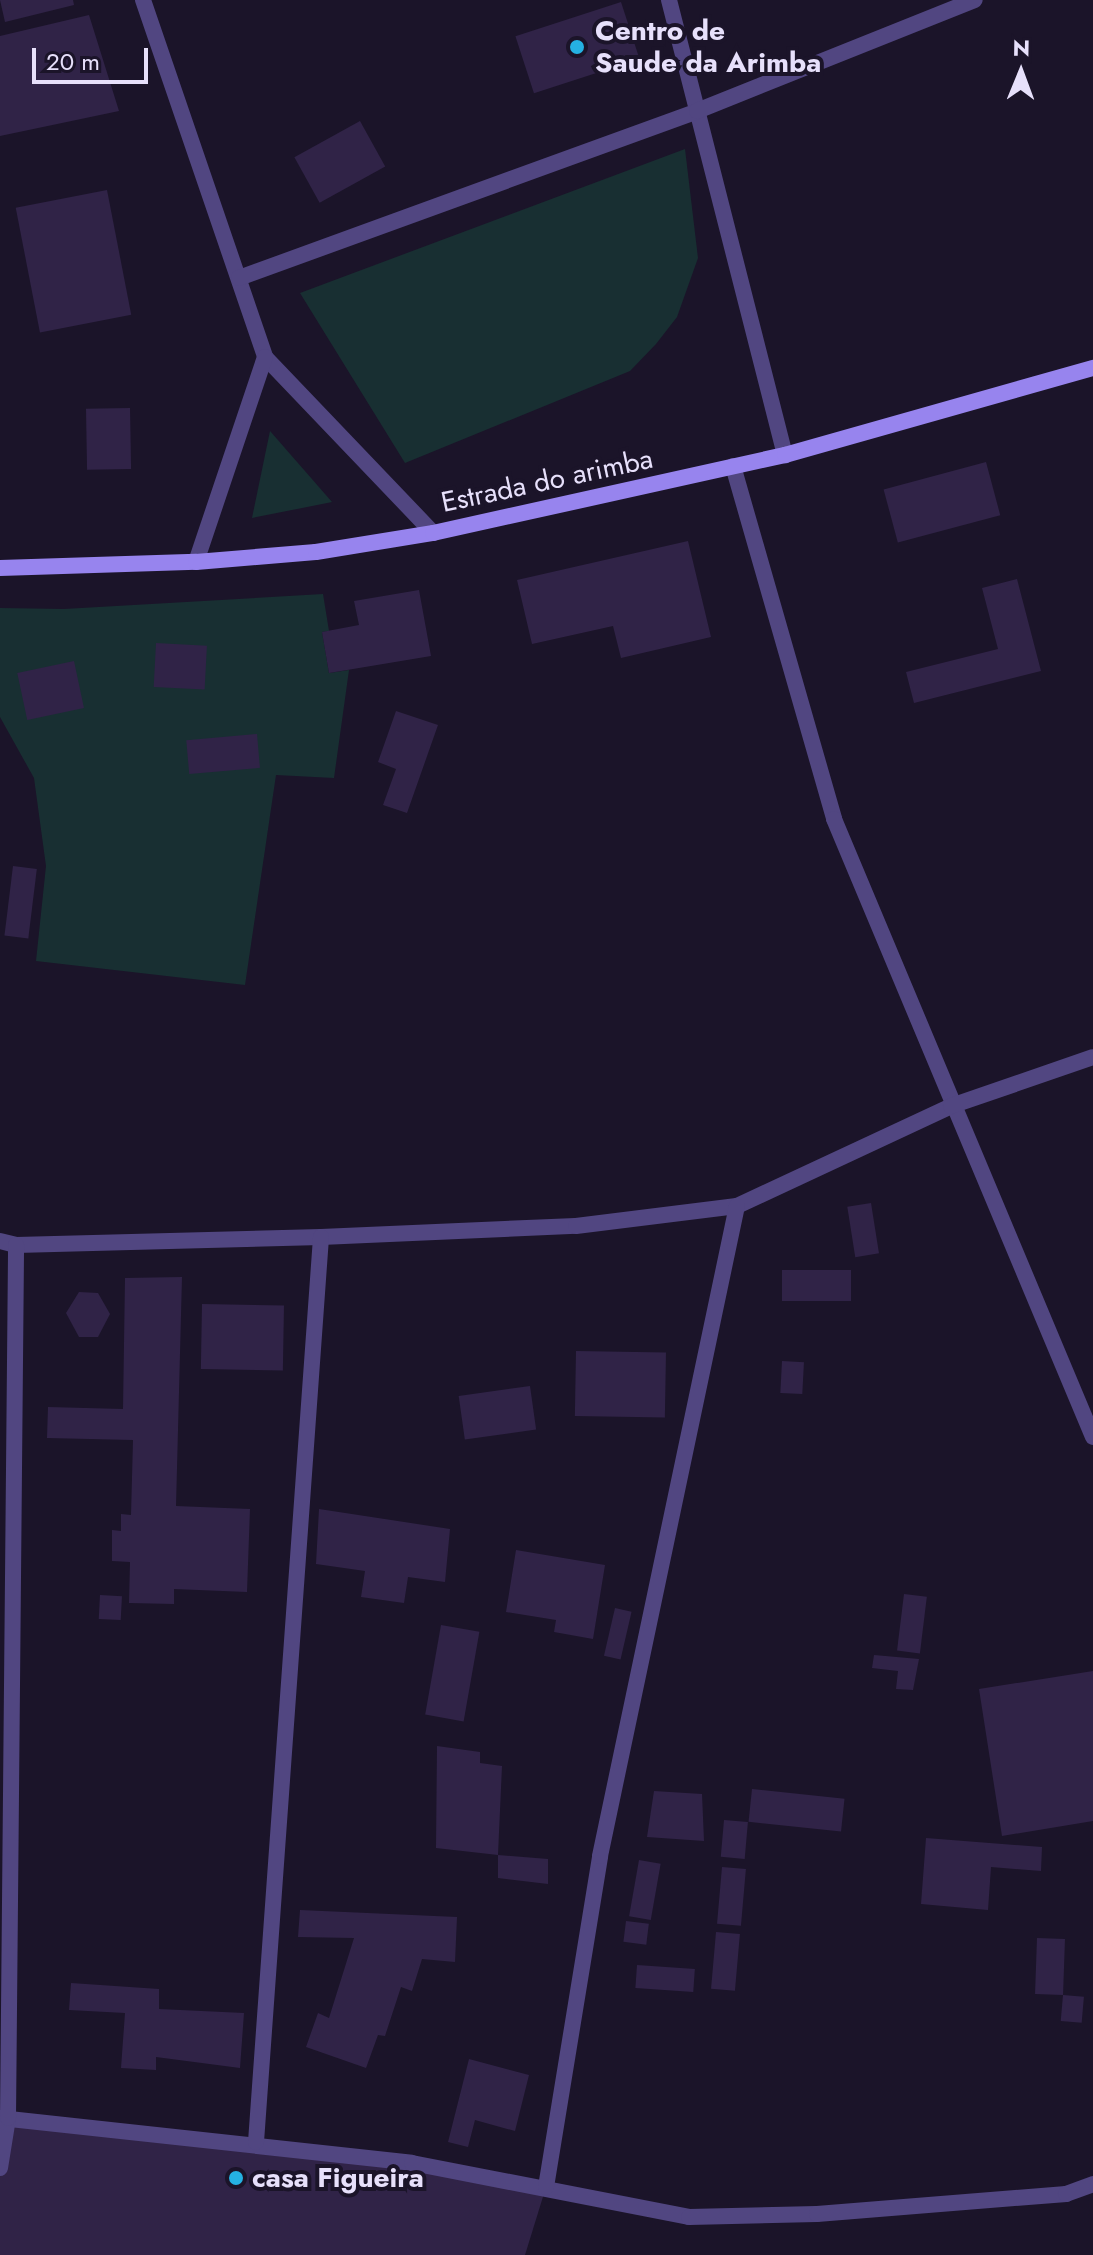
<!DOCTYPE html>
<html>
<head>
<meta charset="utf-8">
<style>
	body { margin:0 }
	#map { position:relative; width:1093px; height:2255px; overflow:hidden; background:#1b1429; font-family:Jost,sans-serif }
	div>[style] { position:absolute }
	.green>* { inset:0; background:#182f32 }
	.building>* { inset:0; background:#302347; transform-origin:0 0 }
	.street>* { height:16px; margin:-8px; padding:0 8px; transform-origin:8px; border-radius:8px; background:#514681 }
	.secondary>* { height:16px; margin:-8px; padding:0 8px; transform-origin:8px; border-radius:8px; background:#9784ee }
	.dots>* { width:22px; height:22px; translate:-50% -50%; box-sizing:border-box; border:4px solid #1b1429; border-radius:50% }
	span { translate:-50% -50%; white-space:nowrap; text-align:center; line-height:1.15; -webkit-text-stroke:8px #1b1429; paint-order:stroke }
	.poi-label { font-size:28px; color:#e7e0fb; font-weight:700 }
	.left { translate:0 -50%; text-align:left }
	.street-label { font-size:28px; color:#e7e0fb }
	.north { position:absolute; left:981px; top:32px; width:80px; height:80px; -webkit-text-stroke:6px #1b1429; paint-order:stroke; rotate:1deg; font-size:22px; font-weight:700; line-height:32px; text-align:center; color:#e7e0fb }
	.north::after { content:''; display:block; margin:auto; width:28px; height:36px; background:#e7e0fb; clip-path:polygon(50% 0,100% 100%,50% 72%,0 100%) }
	.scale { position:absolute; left:32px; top:48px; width:116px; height:36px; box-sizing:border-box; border:4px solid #e7e0fb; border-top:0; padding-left:10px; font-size:24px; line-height:28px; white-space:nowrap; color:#e7e0fb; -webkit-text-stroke:6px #1b1429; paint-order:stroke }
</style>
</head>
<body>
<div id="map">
	<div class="green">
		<i style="clip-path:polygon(685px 149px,698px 258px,677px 317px,656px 344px,630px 371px,405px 463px,300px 293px)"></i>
		<i style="clip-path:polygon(270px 431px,332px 502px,252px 518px)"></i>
		<i style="clip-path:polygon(323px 594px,329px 631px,322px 632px,329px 673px,349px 670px,334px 778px,276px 775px,245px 985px,36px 961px,46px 866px,34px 778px,0 717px,0 608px,64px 609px)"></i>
	</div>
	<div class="building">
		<i style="clip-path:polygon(0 0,73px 0,74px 5px,5px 22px)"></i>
		<i style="left:621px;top:2px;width:60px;height:111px;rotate:72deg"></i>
		<i style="clip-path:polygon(89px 15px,119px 111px,0 136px,0 36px)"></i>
		<i style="left:360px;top:121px;width:52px;height:75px;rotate:61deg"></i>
		<i style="left:107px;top:190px;width:127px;height:93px;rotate:79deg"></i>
		<i style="left:130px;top:408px;width:61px;height:44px;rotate:89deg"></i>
		<i style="left:986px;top:462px;width:55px;height:106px;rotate:75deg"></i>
		<i style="clip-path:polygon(688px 541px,711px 637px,621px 658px,613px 626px,532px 644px,517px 580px)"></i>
		<i style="clip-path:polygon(1017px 579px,1041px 671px,914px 703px,906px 672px,998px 649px,982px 588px)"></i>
		<i style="clip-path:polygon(419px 590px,431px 656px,329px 673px,322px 632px,359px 625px,354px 601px)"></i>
		<i style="left:156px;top:643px;width:51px;height:44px;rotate:3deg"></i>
		<i style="left:74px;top:661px;width:48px;height:58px;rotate:78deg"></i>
		<i style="clip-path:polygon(396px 711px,438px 725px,407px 813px,383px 805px,396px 769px,378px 762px)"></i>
		<i style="left:257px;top:734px;width:34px;height:71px;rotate:85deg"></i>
		<i style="left:13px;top:866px;width:24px;height:70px;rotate:7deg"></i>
		<i style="left:871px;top:1203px;width:51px;height:24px;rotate:81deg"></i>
		<i style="left:782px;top:1270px;width:69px;height:31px"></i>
		<i style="clip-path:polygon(182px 1277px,176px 1506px,250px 1509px,247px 1592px,174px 1589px,174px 1604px,129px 1603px,130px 1562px,112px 1561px,112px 1530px,121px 1531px,121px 1514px,131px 1515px,133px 1440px,47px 1438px,48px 1407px,123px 1409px,125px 1278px)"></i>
		<i style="clip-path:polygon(79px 1292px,98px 1293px,110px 1314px,98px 1337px,79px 1337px,66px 1313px)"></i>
		<i style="left:202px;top:1304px;width:82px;height:65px;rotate:1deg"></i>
		<i style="left:576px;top:1351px;width:90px;height:65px;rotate:1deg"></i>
		<i style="left:782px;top:1361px;width:22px;height:32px;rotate:3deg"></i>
		<i style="left:530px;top:1386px;width:44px;height:72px;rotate:82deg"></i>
		<i style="clip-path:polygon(319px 1509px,450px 1529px,445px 1582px,408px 1577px,404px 1603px,361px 1597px,365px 1571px,316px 1564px)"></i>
		<i style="clip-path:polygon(516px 1550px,605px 1565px,593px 1639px,554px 1632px,556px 1620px,506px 1612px)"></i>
		<i style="left:904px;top:1594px;width:23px;height:57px;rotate:7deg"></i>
		<i style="left:100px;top:1595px;width:22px;height:24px;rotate:3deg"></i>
		<i style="left:615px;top:1608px;width:17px;height:49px;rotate:13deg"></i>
		<i style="left:441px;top:1625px;width:39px;height:91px;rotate:10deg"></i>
		<i style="clip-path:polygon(874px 1655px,919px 1659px,913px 1690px,896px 1689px,898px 1671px,872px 1668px)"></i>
		<i style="clip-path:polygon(1093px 1671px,1093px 1821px,1002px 1836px,979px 1689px)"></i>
		<i style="clip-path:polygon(437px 1746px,480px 1752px,480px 1763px,502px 1766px,498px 1855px,436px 1848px)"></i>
		<i style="left:752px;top:1789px;width:93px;height:33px;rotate:6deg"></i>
		<i style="clip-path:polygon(654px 1791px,702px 1794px,704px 1841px,647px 1837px)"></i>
		<i style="left:724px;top:1820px;width:24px;height:37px;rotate:5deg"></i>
		<i style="clip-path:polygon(926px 1838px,1042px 1847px,1041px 1871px,991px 1867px,988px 1910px,921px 1904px)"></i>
		<i style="clip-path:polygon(498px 1855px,548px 1859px,548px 1884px,498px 1878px)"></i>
		<i style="left:639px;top:1860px;width:22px;height:57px;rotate:10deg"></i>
		<i style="left:722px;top:1867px;width:24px;height:57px;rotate:5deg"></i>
		<i style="clip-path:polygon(300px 1910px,457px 1917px,455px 1962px,422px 1959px,412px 1991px,401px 1987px,385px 2036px,378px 2035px,366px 2068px,306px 2047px,318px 2013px,329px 2018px,354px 1938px,298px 1937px)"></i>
		<i style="left:626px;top:1921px;width:23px;height:21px;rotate:7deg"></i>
		<i style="left:716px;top:1932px;width:24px;height:57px;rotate:5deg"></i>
		<i style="left:1037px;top:1938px;width:28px;height:56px;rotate:2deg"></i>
		<i style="left:637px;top:1965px;width:58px;height:23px;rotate:4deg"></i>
		<i style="clip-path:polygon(71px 1983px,159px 1989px,159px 2009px,244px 2013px,240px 2068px,156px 2057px,156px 2070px,121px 2068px,125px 2013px,69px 2010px)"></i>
		<i style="left:1063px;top:1995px;width:21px;height:26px;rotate:5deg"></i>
		<i style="clip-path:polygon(469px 2059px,529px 2075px,515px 2131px,475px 2120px,468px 2147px,448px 2142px)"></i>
		<i style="clip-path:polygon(8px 2118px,546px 2187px,525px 2255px,0 2255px,0 2168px)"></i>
	</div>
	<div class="street">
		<i style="left:143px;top:0;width:377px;rotate:71.1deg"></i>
		<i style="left:265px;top:357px;width:243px;rotate:46.3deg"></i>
		<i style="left:669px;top:0;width:470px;rotate:75.7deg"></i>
		<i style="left:239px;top:278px;width:487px;rotate:-20deg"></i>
		<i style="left:697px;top:111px;width:299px;rotate:-21.8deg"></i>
		<i style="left:733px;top:466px;width:367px;rotate:74deg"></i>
		<i style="left:834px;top:819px;width:670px;rotate:67.26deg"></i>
		<i style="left:196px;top:562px;width:216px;rotate:-71.4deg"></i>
		<i style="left:0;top:1241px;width:16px;rotate:14deg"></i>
		<i style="left:16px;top:1245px;width:305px;rotate:-1.5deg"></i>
		<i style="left:321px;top:1237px;width:255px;rotate:-2.5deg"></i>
		<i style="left:576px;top:1226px;width:162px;rotate:-7.1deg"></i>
		<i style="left:737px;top:1206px;width:236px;rotate:-25deg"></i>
		<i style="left:951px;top:1106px;width:150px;rotate:-19deg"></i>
		<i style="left:0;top:2118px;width:414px;rotate:6.2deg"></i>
		<i style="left:412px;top:2163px;width:282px;rotate:11deg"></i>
		<i style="left:689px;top:2217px;width:128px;rotate:-1.3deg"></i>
		<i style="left:817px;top:2214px;width:250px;rotate:-4.6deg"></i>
		<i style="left:1066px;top:2194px;width:29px;rotate:-20deg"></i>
		<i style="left:256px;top:2142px;width:907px;rotate:-85.89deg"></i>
		<i style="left:0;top:2168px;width:51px;rotate:-80.9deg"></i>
		<i style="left:8px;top:2118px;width:873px;rotate:-89.47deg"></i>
		<i style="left:546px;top:2187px;width:335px;rotate:-80.7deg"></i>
		<i style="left:600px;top:1856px;width:664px;rotate:-78.1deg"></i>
	</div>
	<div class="secondary">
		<i style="left:0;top:568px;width:196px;rotate:-1.8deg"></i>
		<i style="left:196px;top:562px;width:120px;rotate:-4.8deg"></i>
		<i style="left:316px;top:552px;width:119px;rotate:-9.2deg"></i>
		<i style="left:433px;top:533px;width:361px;rotate:-12.5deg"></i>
		<i style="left:785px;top:455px;width:320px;rotate:-15.8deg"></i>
	</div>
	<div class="dots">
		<i style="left:577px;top:47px;background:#25b1e2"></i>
		<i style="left:236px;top:2178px;background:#25b1e2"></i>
	</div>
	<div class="poi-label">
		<span class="left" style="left:595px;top:47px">Centro de<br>Saude da Arimba</span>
		<span class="left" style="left:252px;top:2178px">casa Figueira</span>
	</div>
	<div class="street-label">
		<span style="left:547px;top:481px;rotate:-12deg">Estrada do arimba</span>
	</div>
	<div class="north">N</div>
	<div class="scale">20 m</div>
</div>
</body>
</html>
